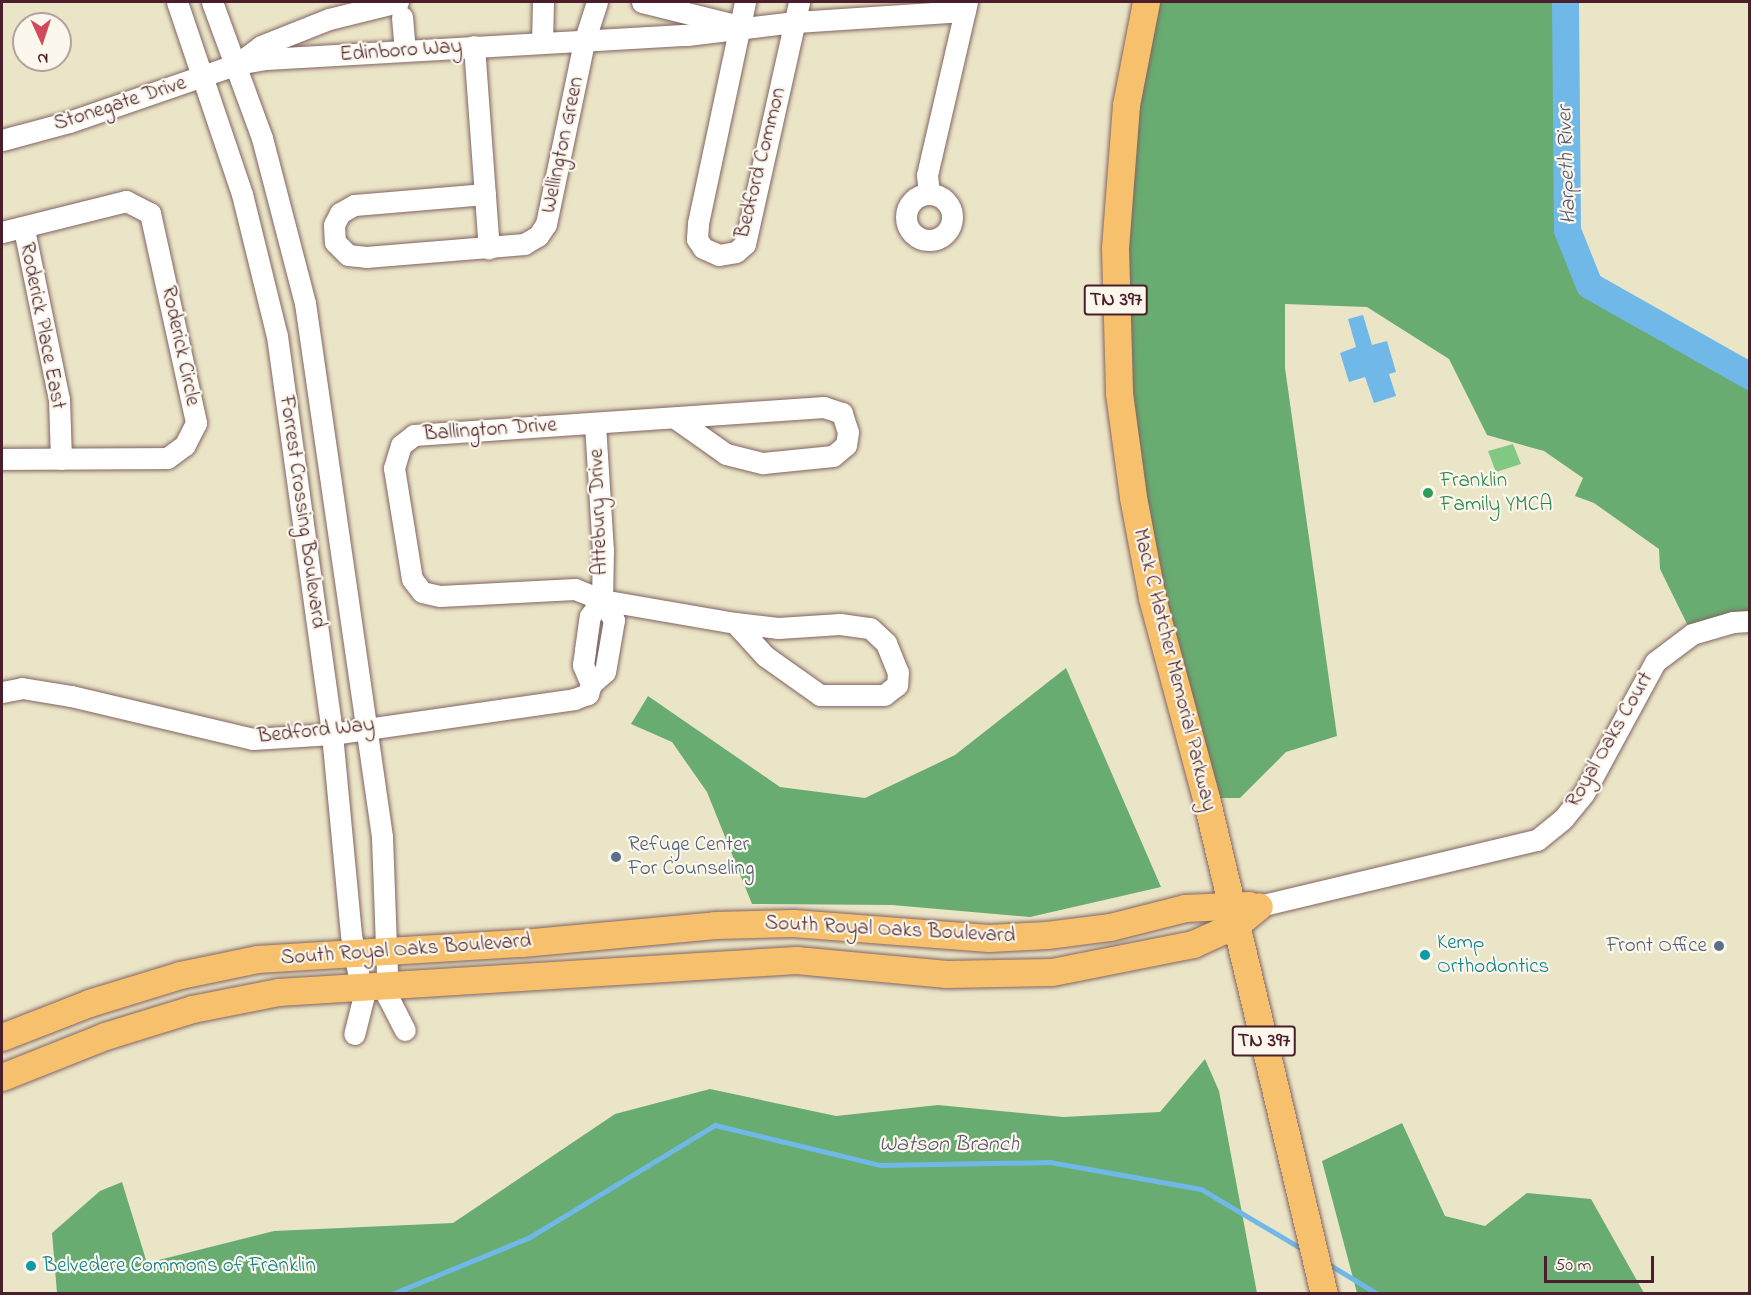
<!DOCTYPE html>
<html>
<head>
<meta charset="utf-8">
<style>
	body { margin:0 }
	#map { position:relative; width:1751px; height:1295px; overflow:hidden; background:#ebe5c7; font-family:"Indie Flower",sans-serif }
	div>[style] { position:absolute }
	.green>* { inset:0; background:#81c883 }
	.forest>* { inset:0; background:#68ac71 }
	.water>* { inset:0; background:#6fb8e7 }
	.stream>* { height:4.5px; margin:-2.25px; padding:0 2.25px; transform-origin:2.25px; border-radius:2.25px; background:#6fb8e7 }
	.river>* { height:27px; margin:-13.5px; padding:0 13.5px; transform-origin:13.5px; border-radius:13.5px; background:#6fb8e7 }
	.roads { filter:drop-shadow(0 0 2px #826462) drop-shadow(0 0 2px #826462) }
	.minor>* { height:21px; margin:-10.5px; padding:0 10.5px; transform-origin:10.5px; border-radius:10.5px; background:#fff }
	.minor>.ring { margin:-10.5px; padding:0; box-sizing:content-box; background:none; border:21px solid #fff; border-radius:50% }
	.major>* { height:27px; margin:-13.5px; padding:0 13.5px; transform-origin:13.5px; border-radius:13.5px; background:#f7c06c }
	.dots>* { width:16px; height:16px; translate:-50% -50%; box-sizing:border-box; border:3px solid #fbf7ec; border-radius:50% }
	span { translate:-50% -50%; white-space:nowrap; text-align:center; line-height:1.15; -webkit-text-stroke:4.5px #fbf7ec; paint-order:stroke }
	.shield-label span { padding:2px 4px; background:#fbf7ec; border:2px solid; border-radius:4px; -webkit-text-stroke-width:0 }
	.shield-label { font-size:20px; color:#4a1f2b; font-weight:700 }
	.street-label { font-size:21px; color:#4a1f2b }
	.leisure-label { font-size:21px; color:#27864d }
	.left { translate:0 -50%; text-align:left }
	.service-label { font-size:21px; color:#4e5e75 }
	.right { translate:-100% -50%; text-align:right }
	.culture-label { font-size:21px; color:#0d838f }
	.water-label { font-size:22px; color:#57556d; font-style:italic }
	.frame { position:absolute; inset:0; border:3px solid #4a1f2b; pointer-events:none }
	.north { position:absolute; left:12px; top:12px; width:60px; height:60px; box-sizing:border-box; background:#fbf7ec; border:2px solid #b4a19f; border-radius:50%; rotate:177deg; font-size:16px; font-weight:700; line-height:24px; text-align:center; color:#4a1f2b }
	.north::after { content:''; display:block; margin:auto; width:21px; height:27px; background:#d1495b; clip-path:polygon(50% 0,100% 100%,50% 72%,0 100%) }
	.scale { position:absolute; left:1544px; top:1256px; width:110px; height:27px; box-sizing:border-box; border:3px solid #4a1f2b; border-top:0; padding-left:8px; font-size:18px; line-height:21px; white-space:nowrap; color:#4a1f2b; -webkit-text-stroke:4px #fbf7ec; paint-order:stroke }
</style>
</head>
<body>
<div id="map">
	<div class="green">
		<i style="clip-path:polygon(1513px 444px,1521px 464px,1496px 472px,1488px 451px)"></i>
	</div>
	<div class="forest">
		<i style="clip-path:polygon(1146px 2px,1565px 2px,1567px 230px,1589px 285px,1749px 376px,1749px 621px,1692px 634px,1660px 569px,1659px 549px,1594px 503px,1575px 496px,1583px 478px,1544px 451px,1487px 435px,1449px 359px,1367px 307px,1285px 304px,1285px 368px,1337px 736px,1286px 752px,1240px 798px,1206px 798px,1119px 393px,1138px 36px)"></i>
		<i style="clip-path:polygon(1066px 668px,1161px 887px,1030px 917px,892px 905px,752px 904px,707px 792px,672px 742px,631px 724px,648px 696px,780px 787px,865px 798px,955px 755px)"></i>
		<i style="clip-path:polygon(1205px 1059px,1219px 1091px,1257px 1293px,57px 1293px,52px 1233px,100px 1191px,122px 1182px,147px 1263px,274px 1231px,453px 1223px,615px 1114px,710px 1089px,836px 1116px,938px 1105px,1063px 1117px,1160px 1112px)"></i>
		<i style="clip-path:polygon(1402px 1123px,1445px 1216px,1485px 1226px,1527px 1193px,1591px 1199px,1644px 1293px,1357px 1293px,1322px 1161px)"></i>
	</div>
	<div class="water">
		<i style="clip-path:polygon(1363px 315px,1372px 345px,1387px 341px,1396px 372px,1389px 374px,1396px 396px,1374px 403px,1365px 377px,1349px 382px,1340px 353px,1356px 347px,1348px 319px)"></i>
	</div>
	<div class="stream">
		<i style="left:1327px;top:1263px;width:60px;rotate:31.3deg"></i>
		<i style="left:392px;top:1294px;width:149px;rotate:-22.4deg"></i>
		<i style="left:530px;top:1237px;width:216px;rotate:-31.2deg"></i>
		<i style="left:715px;top:1125px;width:170px;rotate:13.6deg"></i>
		<i style="left:880px;top:1165px;width:170px;rotate:-1deg"></i>
		<i style="left:1050px;top:1162px;width:153px;rotate:10.1deg"></i>
		<i style="left:1201px;top:1189px;width:120px;rotate:30.6deg"></i>
	</div>
	<div class="river">
		<i style="left:1565px;top:2px;width:228px;rotate:89.5deg"></i>
		<i style="left:1567px;top:230px;width:59px;rotate:68.2deg"></i>
		<i style="left:1589px;top:285px;width:185px;rotate:29.5deg"></i>
	</div>
	<div class="roads">
		<div class="minor">
			<i style="left:177px;top:2px;width:203px;rotate:71.3deg"></i>
			<i style="left:242px;top:194px;width:146px;rotate:76.2deg"></i>
			<i style="left:277px;top:336px;width:402px;rotate:82.1deg"></i>
			<i style="left:332px;top:734px;width:202px;rotate:84.6deg"></i>
			<i style="left:351px;top:935px;width:65px;rotate:79.4deg"></i>
			<i style="left:363px;top:999px;width:36px;rotate:104deg"></i>
			<i style="left:212px;top:2px;width:145px;rotate:69.8deg"></i>
			<i style="left:262px;top:138px;width:171px;rotate:75.4deg"></i>
			<i style="left:305px;top:303px;width:540px;rotate:81.79deg"></i>
			<i style="left:382px;top:837px;width:160px;rotate:87.9deg"></i>
			<i style="left:388px;top:997px;width:37px;rotate:63deg"></i>
			<i style="left:642px;top:2px;width:100px;rotate:13.9deg"></i>
			<i style="left:745px;top:2px;width:227px;rotate:102deg"></i>
			<i style="left:698px;top:224px;width:15px;rotate:94deg"></i>
			<i style="left:697px;top:239px;width:11px;rotate:56deg"></i>
			<i style="left:703px;top:248px;width:17px;rotate:24deg"></i>
			<i style="left:719px;top:255px;width:17px;rotate:-10deg"></i>
			<i style="left:736px;top:252px;width:12px;rotate:-42deg"></i>
			<i style="left:745px;top:244px;width:248px;rotate:-77.4deg"></i>
			<i style="left:402px;top:17px;width:33px;rotate:85deg"></i>
			<i style="left:542px;top:43px;width:41px;rotate:-88.6deg"></i>
			<i style="left:474px;top:46px;width:203px;rotate:85.8deg"></i>
			<i style="left:240px;top:62px;width:26px;rotate:-37deg"></i>
			<i style="left:261px;top:46px;width:73px;rotate:-21.7deg"></i>
			<i style="left:329px;top:19px;width:71px;rotate:-13.8deg"></i>
			<i style="left:2px;top:140px;width:69px;rotate:-15deg"></i>
			<i style="left:69px;top:122px;width:178px;rotate:-19deg"></i>
			<i style="left:237px;top:64px;width:29px;rotate:-10deg"></i>
			<i style="left:266px;top:59px;width:422px;rotate:-3.3deg"></i>
			<i style="left:687px;top:35px;width:109px;rotate:-6.9deg"></i>
			<i style="left:795px;top:22px;width:170px;rotate:-3.7deg"></i>
			<i class="ring" style="left:906px;top:194px;width:25px;height:25px"></i>
			<i style="left:485px;top:194px;width:131px;rotate:175.2deg"></i>
			<i style="left:354px;top:205px;width:16px;rotate:150deg"></i>
			<i style="left:340px;top:213px;width:13px;rotate:117deg"></i>
			<i style="left:334px;top:225px;width:17px;rotate:87deg"></i>
			<i style="left:335px;top:242px;width:18px;rotate:45deg"></i>
			<i style="left:348px;top:255px;width:18px;rotate:6deg"></i>
			<i style="left:366px;top:257px;width:159px;rotate:-4.7deg"></i>
			<i style="left:524px;top:244px;width:16px;rotate:-30deg"></i>
			<i style="left:538px;top:236px;width:14px;rotate:-56deg"></i>
			<i style="left:546px;top:224px;width:186px;rotate:-78.2deg"></i>
			<i style="left:584px;top:42px;width:42px;rotate:-72deg"></i>
			<i style="left:929px;top:194px;width:19px;rotate:-96deg"></i>
			<i style="left:927px;top:175px;width:178px;rotate:-77deg"></i>
			<i style="left:24px;top:229px;width:174px;rotate:78.4deg"></i>
			<i style="left:59px;top:399px;width:60px;rotate:88.1deg"></i>
			<i style="left:2px;top:232px;width:128px;rotate:-14deg"></i>
			<i style="left:126px;top:201px;width:27px;rotate:27deg"></i>
			<i style="left:150px;top:213px;width:215px;rotate:77.6deg"></i>
			<i style="left:196px;top:423px;width:25px;rotate:117deg"></i>
			<i style="left:185px;top:445px;width:22px;rotate:144deg"></i>
			<i style="left:167px;top:458px;width:165px;rotate:179.7deg"></i>
			<i style="left:675px;top:418px;width:62px;rotate:35.2deg"></i>
			<i style="left:726px;top:454px;width:38px;rotate:14deg"></i>
			<i style="left:763px;top:463px;width:70px;rotate:-5.7deg"></i>
			<i style="left:833px;top:456px;width:17px;rotate:-40deg"></i>
			<i style="left:846px;top:445px;width:13px;rotate:-81deg"></i>
			<i style="left:848px;top:432px;width:20px;rotate:-108deg"></i>
			<i style="left:842px;top:413px;width:19px;rotate:-162deg"></i>
			<i style="left:824px;top:407px;width:411px;rotate:176.1deg"></i>
			<i style="left:414px;top:435px;width:16px;rotate:142deg"></i>
			<i style="left:401px;top:445px;width:24px;rotate:107deg"></i>
			<i style="left:394px;top:468px;width:112px;rotate:80.8deg"></i>
			<i style="left:412px;top:579px;width:16px;rotate:52deg"></i>
			<i style="left:422px;top:592px;width:18px;rotate:13deg"></i>
			<i style="left:440px;top:596px;width:135px;rotate:-3deg"></i>
			<i style="left:575px;top:589px;width:29px;rotate:22deg"></i>
			<i style="left:602px;top:600px;width:135px;rotate:9.8deg"></i>
			<i style="left:735px;top:623px;width:43px;rotate:6.6deg"></i>
			<i style="left:778px;top:628px;width:62px;rotate:-3.7deg"></i>
			<i style="left:840px;top:624px;width:30px;rotate:8deg"></i>
			<i style="left:870px;top:628px;width:22px;rotate:43deg"></i>
			<i style="left:886px;top:643px;width:31px;rotate:68deg"></i>
			<i style="left:898px;top:672px;width:13px;rotate:94deg"></i>
			<i style="left:897px;top:685px;width:16px;rotate:142deg"></i>
			<i style="left:884px;top:695px;width:64px;rotate:180deg"></i>
			<i style="left:820px;top:695px;width:67px;rotate:-144.7deg"></i>
			<i style="left:765px;top:656px;width:45px;rotate:-132.3deg"></i>
			<i style="left:595px;top:424px;width:126px;rotate:86.4deg"></i>
			<i style="left:603px;top:550px;width:50px;rotate:91.1deg"></i>
			<i style="left:591px;top:684px;width:21px;rotate:-113deg"></i>
			<i style="left:583px;top:665px;width:15px;rotate:-82deg"></i>
			<i style="left:585px;top:650px;width:34px;rotate:-82deg"></i>
			<i style="left:590px;top:616px;width:20px;rotate:-53deg"></i>
			<i style="left:2px;top:692px;width:20px;rotate:-11deg"></i>
			<i style="left:22px;top:688px;width:50px;rotate:9.3deg"></i>
			<i style="left:71px;top:696px;width:187px;rotate:13.3deg"></i>
			<i style="left:253px;top:739px;width:79px;rotate:-3.6deg"></i>
			<i style="left:332px;top:734px;width:245px;rotate:-8.2deg"></i>
			<i style="left:574px;top:699px;width:15px;rotate:-20deg"></i>
			<i style="left:588px;top:694px;width:10px;rotate:-73deg"></i>
			<i style="left:591px;top:684px;width:18px;rotate:-41deg"></i>
			<i style="left:605px;top:672px;width:53px;rotate:-80.2deg"></i>
			<i style="left:614px;top:620px;width:23px;rotate:-121deg"></i>
			<i style="left:1259px;top:906px;width:286px;rotate:-13.4deg"></i>
			<i style="left:1537px;top:840px;width:33px;rotate:-39deg"></i>
			<i style="left:1563px;top:819px;width:33px;rotate:-51deg"></i>
			<i style="left:1584px;top:793px;width:149px;rotate:-61.5deg"></i>
			<i style="left:1655px;top:662px;width:46px;rotate:-37.1deg"></i>
			<i style="left:1692px;top:634px;width:43px;rotate:-16.3deg"></i>
			<i style="left:1733px;top:622px;width:17px;rotate:-3deg"></i>
		</div>
		<div class="major">
			<i style="left:1146px;top:2px;width:105px;rotate:101deg"></i>
			<i style="left:1126px;top:105px;width:143px;rotate:94.4deg"></i>
			<i style="left:1115px;top:248px;width:145px;rotate:88.4deg"></i>
			<i style="left:1119px;top:393px;width:105px;rotate:82.3deg"></i>
			<i style="left:1133px;top:497px;width:103px;rotate:79.3deg"></i>
			<i style="left:1152px;top:598px;width:207px;rotate:74.9deg"></i>
			<i style="left:1206px;top:798px;width:510px;rotate:76.62deg"></i>
			<i style="left:2px;top:1037px;width:93px;rotate:-21.3deg"></i>
			<i style="left:89px;top:1003px;width:95px;rotate:-17.1deg"></i>
			<i style="left:180px;top:975px;width:79px;rotate:-11.7deg"></i>
			<i style="left:257px;top:959px;width:265px;rotate:-3.5deg"></i>
			<i style="left:522px;top:943px;width:194px;rotate:-5.3deg"></i>
			<i style="left:715px;top:925px;width:78px;rotate:-1.5deg"></i>
			<i style="left:793px;top:923px;width:196px;rotate:4.4deg"></i>
			<i style="left:988px;top:938px;width:59px;rotate:-2.9deg"></i>
			<i style="left:1047px;top:935px;width:64px;rotate:-7.2deg"></i>
			<i style="left:1110px;top:927px;width:77px;rotate:-14.2deg"></i>
			<i style="left:1185px;top:908px;width:64px;rotate:-2.7deg"></i>
			<i style="left:2px;top:1077px;width:111px;rotate:-21.7deg"></i>
			<i style="left:105px;top:1036px;width:91px;rotate:-17.2deg"></i>
			<i style="left:192px;top:1009px;width:88px;rotate:-11.2deg"></i>
			<i style="left:278px;top:992px;width:519px;rotate:-3.54deg"></i>
			<i style="left:796px;top:960px;width:151px;rotate:5.3deg"></i>
			<i style="left:946px;top:974px;width:106px;rotate:-1.1deg"></i>
			<i style="left:1052px;top:972px;width:144px;rotate:-11.2deg"></i>
			<i style="left:1193px;top:944px;width:48px;rotate:-24.4deg"></i>
			<i style="left:1237px;top:924px;width:28px;rotate:-39deg"></i>
		</div>
	</div>
	<div class="dots">
		<i style="left:1428px;top:493px;background:#2e9e5b"></i>
		<i style="left:616px;top:857px;background:#5c6f8a"></i>
		<i style="left:1719px;top:946px;background:#5c6f8a"></i>
		<i style="left:1425px;top:955px;background:#0f9aa8"></i>
		<i style="left:31px;top:1266px;background:#0f9aa8"></i>
	</div>
	<div class="shield-label">
		<span style="left:1116px;top:300px">TN 397</span>
		<span style="left:1264px;top:1041px">TN 397</span>
	</div>
	<div class="street-label">
		<span style="left:401px;top:51px;rotate:-4deg">Edinboro Way</span>
		<span style="left:120px;top:104px;rotate:-18deg">Stonegate Drive</span>
		<span style="left:563px;top:145px;rotate:-78deg">Wellington Green</span>
		<span style="left:761px;top:163px;rotate:-76deg">Bedford Common</span>
		<span style="left:42px;top:326px;rotate:79deg">Roderick Place East</span>
		<span style="left:180px;top:346px;rotate:78deg">Roderick Circle</span>
		<span style="left:490px;top:430px;rotate:-4deg">Ballington Drive</span>
		<span style="left:302px;top:512px;rotate:82deg">Forrest Crossing Boulevard</span>
		<span style="left:599px;top:512px;rotate:-92deg">Attebury Drive</span>
		<span style="left:1174px;top:670px;rotate:76deg">Mack C Hatcher Memorial Parkway</span>
		<span style="left:316px;top:731px;rotate:-6deg">Bedford Way</span>
		<span style="left:1610px;top:740px;rotate:-60deg">Royal Oaks Court</span>
		<span style="left:890px;top:930px;rotate:3deg">South Royal Oaks Boulevard</span>
		<span style="left:406px;top:950px;rotate:-4deg">South Royal Oaks Boulevard</span>
	</div>
	<div class="leisure-label">
		<span class="left" style="left:1440px;top:493px">Franklin<br>Family YMCA</span>
	</div>
	<div class="service-label">
		<span class="left" style="left:628px;top:857px">Refuge Center<br>For Counseling</span>
		<span class="right" style="left:1707px;top:946px">Front Office</span>
	</div>
	<div class="culture-label">
		<span class="left" style="left:1437px;top:955px">Kemp<br>Orthodontics</span>
		<span class="left" style="left:43px;top:1266px">Belvedere Commons of Franklin</span>
	</div>
	<div class="water-label">
		<span style="left:1568px;top:165px;rotate:-92deg">Harpeth River</span>
		<span style="left:949px;top:1146px">Watson Branch</span>
	</div>
	<div class="frame"></div>
	<div class="north">N</div>
	<div class="scale">50 m</div>
</div>
</body>
</html>
